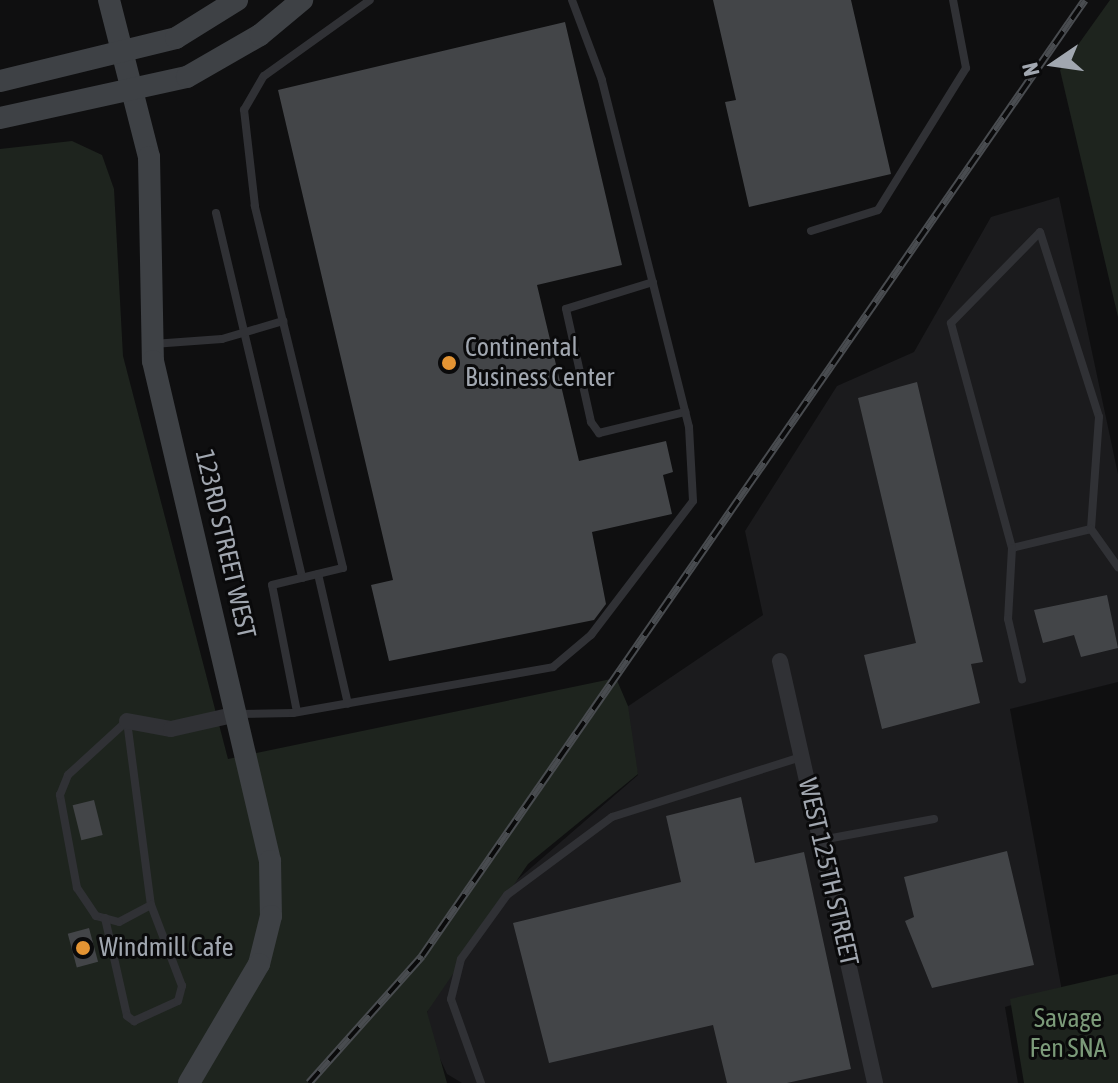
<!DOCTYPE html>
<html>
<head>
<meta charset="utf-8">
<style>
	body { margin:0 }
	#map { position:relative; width:1118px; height:1083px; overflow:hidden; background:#0f0f10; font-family:"Asap Condensed",sans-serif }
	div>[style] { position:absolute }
	.built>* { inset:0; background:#1b1b1d }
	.green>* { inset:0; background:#1e241e }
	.building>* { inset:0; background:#434548; transform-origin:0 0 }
	.lane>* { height:8px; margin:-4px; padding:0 4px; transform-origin:4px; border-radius:4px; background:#303135 }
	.street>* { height:16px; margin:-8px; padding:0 8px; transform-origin:8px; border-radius:8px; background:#303135 }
	.secondary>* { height:22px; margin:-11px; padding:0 11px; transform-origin:11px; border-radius:11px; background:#3e4145 }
	.rail>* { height:8px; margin-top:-4px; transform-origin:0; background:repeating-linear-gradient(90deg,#0a0a0b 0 15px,#494c50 0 30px); box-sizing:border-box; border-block:2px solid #494c50 }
	.dots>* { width:22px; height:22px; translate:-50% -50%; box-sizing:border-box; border:4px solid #0a0a0b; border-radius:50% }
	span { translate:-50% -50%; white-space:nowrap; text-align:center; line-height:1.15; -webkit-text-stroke:6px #0a0a0b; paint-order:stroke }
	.poi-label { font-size:26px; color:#a1a7b0 }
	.left { translate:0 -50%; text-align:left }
	.street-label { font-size:26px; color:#a1a7b0 }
	.park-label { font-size:26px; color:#7b9a79 }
	.north { position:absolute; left:1014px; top:24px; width:80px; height:80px; -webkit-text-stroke:6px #0a0a0b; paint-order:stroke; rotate:257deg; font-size:22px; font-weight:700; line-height:32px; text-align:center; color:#a1a7b0 }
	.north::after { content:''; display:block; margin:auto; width:28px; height:36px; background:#a1a7b0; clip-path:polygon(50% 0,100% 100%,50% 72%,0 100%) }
</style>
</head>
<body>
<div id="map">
	<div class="built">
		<i style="clip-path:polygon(1059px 197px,1118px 474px,1118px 682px,1010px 709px,1062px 991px,1005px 1007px,1018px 1083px,462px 1083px,447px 1074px,423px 1022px,464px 926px,638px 775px,624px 709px,763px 615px,745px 531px,837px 386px,914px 352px,991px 217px)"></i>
	</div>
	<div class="green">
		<i style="clip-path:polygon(1110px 0,1118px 0,1118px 317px,1060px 70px)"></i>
		<i style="clip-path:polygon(72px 141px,102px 155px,114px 189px,123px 356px,228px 759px,616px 678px,628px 706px,638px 774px,528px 864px,427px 1012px,447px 1083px,0 1083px,0 149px)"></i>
		<i style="clip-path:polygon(1118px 974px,1118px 1083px,1024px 1083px,1010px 999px)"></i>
	</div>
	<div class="building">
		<i style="clip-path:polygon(713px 0,851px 0,891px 174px,749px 207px,725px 102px,736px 100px)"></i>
		<i style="clip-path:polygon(565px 22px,622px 265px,537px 285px,579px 461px,666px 441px,673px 472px,663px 475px,672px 514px,592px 532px,606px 604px,594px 620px,389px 661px,371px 585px,393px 580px,278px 90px)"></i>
		<i style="clip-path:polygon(917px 382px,983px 662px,971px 664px,980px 703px,882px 729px,864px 655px,916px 643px,858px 398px)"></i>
		<i style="clip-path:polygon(1107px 595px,1118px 648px,1081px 657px,1074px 635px,1043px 643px,1034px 610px)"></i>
		<i style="clip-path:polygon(741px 797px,755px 863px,804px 852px,851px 1069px,787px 1083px,727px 1083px,713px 1025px,549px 1063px,513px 923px,681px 882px,666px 816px)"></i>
		<i style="left:94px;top:800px;width:36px;height:22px;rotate:76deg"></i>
		<i style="clip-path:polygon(1007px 851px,1034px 965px,932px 988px,905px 921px,914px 917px,904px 877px)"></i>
		<i style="left:89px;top:928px;width:35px;height:22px;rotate:75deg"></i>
	</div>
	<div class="lane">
		<i style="left:216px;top:213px;width:375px;rotate:76.7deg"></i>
		<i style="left:811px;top:231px;width:70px;rotate:-17.4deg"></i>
		<i style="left:878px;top:210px;width:167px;rotate:-58.2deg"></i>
		<i style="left:966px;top:68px;width:69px;rotate:-100.8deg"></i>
		<i style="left:653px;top:282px;width:91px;rotate:162.8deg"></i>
		<i style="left:566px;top:309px;width:116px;rotate:77.5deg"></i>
		<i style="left:591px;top:422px;width:14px;rotate:54deg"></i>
		<i style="left:599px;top:433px;width:89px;rotate:-13.7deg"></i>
		<i style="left:153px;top:344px;width:69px;rotate:-4.1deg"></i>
		<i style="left:222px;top:339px;width:64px;rotate:-16.4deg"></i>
		<i style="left:1091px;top:529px;width:81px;rotate:166.5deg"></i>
		<i style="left:1012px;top:548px;width:233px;rotate:-105.2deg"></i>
		<i style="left:951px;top:323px;width:127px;rotate:-45.6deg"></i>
		<i style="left:1040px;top:232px;width:194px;rotate:72.3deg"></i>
		<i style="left:1099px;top:417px;width:112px;rotate:94.1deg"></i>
		<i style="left:1091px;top:529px;width:47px;rotate:54.6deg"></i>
		<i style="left:1012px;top:548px;width:71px;rotate:93.2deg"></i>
		<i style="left:1008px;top:619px;width:62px;rotate:76.9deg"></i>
		<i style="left:318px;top:574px;width:133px;rotate:77deg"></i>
		<i style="left:297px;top:712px;width:129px;rotate:-101.1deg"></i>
		<i style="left:272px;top:585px;width:73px;rotate:-13.5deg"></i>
		<i style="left:343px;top:568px;width:373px;rotate:-103.7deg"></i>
		<i style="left:255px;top:206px;width:97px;rotate:-96.5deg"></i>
		<i style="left:244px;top:110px;width:39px;rotate:-60deg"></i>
		<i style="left:264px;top:76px;width:130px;rotate:-35.6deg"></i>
		<i style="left:237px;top:714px;width:56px;rotate:-1deg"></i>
		<i style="left:293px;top:713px;width:264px;rotate:-10deg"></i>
		<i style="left:553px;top:667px;width:50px;rotate:-40.1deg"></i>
		<i style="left:591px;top:635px;width:168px;rotate:-52.7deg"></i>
		<i style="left:693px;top:501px;width:74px;rotate:-93.1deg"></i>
		<i style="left:689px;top:427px;width:358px;rotate:-104.1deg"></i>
		<i style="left:602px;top:80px;width:85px;rotate:-110.6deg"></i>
		<i style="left:127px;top:721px;width:186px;rotate:82.6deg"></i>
		<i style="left:151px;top:905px;width:36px;rotate:152deg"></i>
		<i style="left:119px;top:922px;width:24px;rotate:-165deg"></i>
		<i style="left:96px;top:916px;width:34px;rotate:-124deg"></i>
		<i style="left:77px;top:888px;width:95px;rotate:-100.4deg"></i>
		<i style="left:60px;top:795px;width:22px;rotate:-68deg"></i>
		<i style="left:68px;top:775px;width:80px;rotate:-42.5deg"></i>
		<i style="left:821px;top:840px;width:115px;rotate:-10.5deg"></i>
		<i style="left:105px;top:918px;width:100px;rotate:77.3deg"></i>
		<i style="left:127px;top:1016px;width:9px;rotate:36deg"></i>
		<i style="left:134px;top:1021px;width:48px;rotate:-24.4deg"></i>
		<i style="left:178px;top:1001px;width:16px;rotate:-75deg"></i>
		<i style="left:182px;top:986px;width:87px;rotate:-110.9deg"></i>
		<i style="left:481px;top:1083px;width:89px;rotate:-109.7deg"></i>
		<i style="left:451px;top:999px;width:41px;rotate:-76deg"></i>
		<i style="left:461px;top:959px;width:79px;rotate:-54.3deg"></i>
		<i style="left:507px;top:895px;width:131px;rotate:-36.6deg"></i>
		<i style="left:612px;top:817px;width:198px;rotate:-17.6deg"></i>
	</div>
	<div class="street">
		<i style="left:780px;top:661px;width:433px;rotate:77.3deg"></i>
		<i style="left:127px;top:721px;width:45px;rotate:10.3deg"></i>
		<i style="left:171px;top:729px;width:68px;rotate:-12.8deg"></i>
	</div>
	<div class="secondary">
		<i style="left:109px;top:0;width:162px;rotate:75.7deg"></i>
		<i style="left:149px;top:157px;width:204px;rotate:88.9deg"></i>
		<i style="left:153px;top:361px;width:514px;rotate:76.83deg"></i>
		<i style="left:270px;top:861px;width:55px;rotate:89deg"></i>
		<i style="left:271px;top:916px;width:49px;rotate:104deg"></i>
		<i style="left:259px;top:964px;width:138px;rotate:120.5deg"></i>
		<i style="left:0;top:81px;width:181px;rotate:-13.7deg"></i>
		<i style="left:176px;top:38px;width:72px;rotate:-31.9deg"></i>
		<i style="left:0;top:118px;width:191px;rotate:-12.4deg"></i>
		<i style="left:187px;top:77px;width:84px;rotate:-29.9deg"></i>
		<i style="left:260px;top:35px;width:55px;rotate:-39.8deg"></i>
	</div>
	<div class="rail">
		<i style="left:309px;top:1083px;width:170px;rotate:-48.3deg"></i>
		<i style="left:422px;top:956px;width:1163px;rotate:-55.26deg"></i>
	</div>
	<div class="dots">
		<i style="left:449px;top:363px;background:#e49433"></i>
		<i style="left:83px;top:948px;background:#e49433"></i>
	</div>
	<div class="poi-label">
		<span class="left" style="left:465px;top:363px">Continental<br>Business Center</span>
		<span class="left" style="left:99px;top:948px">Windmill Cafe</span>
	</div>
	<div class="street-label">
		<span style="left:225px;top:544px;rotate:77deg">123RD STREET WEST</span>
		<span style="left:828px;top:872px;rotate:77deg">WEST 125TH STREET</span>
	</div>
	<div class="park-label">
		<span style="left:1068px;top:1034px">Savage<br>Fen SNA</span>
	</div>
	<div class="north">N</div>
</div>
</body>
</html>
